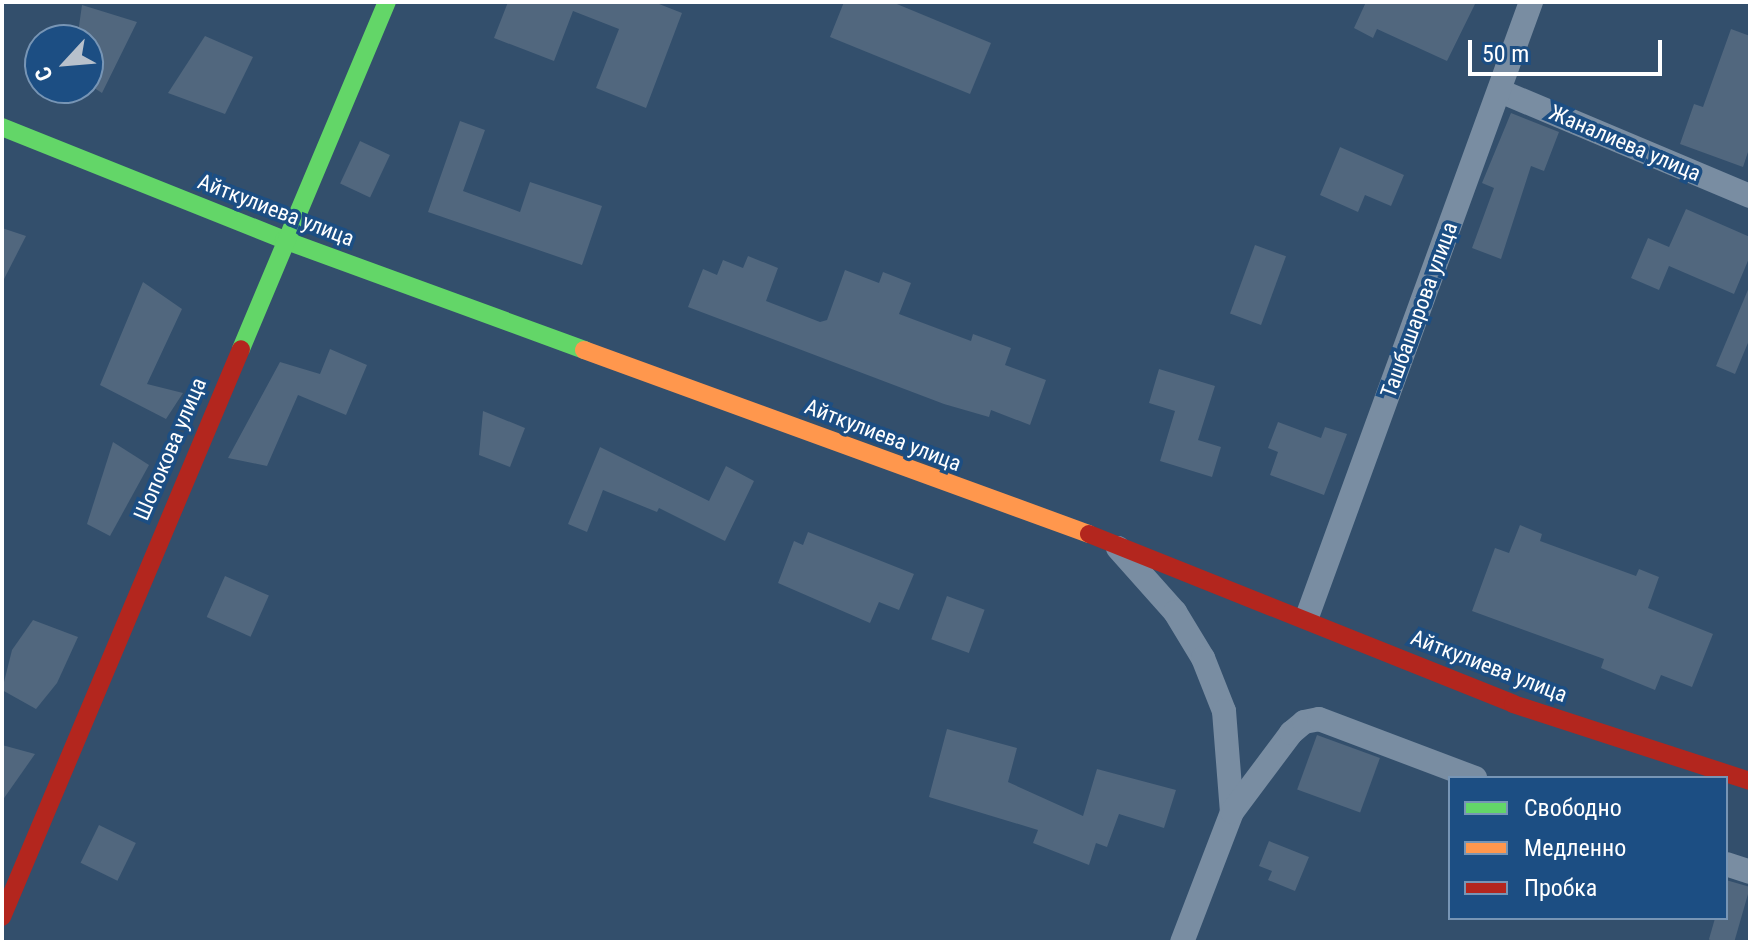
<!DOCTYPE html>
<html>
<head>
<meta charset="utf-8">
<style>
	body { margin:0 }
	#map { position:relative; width:1752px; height:944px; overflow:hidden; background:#334f6c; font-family:"Roboto Condensed",sans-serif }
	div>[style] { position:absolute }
	.building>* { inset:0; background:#51677e; transform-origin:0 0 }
	.street>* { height:24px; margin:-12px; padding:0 12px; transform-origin:12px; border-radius:12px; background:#798da2 }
	.fast>* { height:18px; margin:-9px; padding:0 9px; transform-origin:9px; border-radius:9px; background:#63d668 }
	.slow>* { height:18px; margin:-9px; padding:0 9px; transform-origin:9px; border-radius:9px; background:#ff974d }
	.jam>* { height:18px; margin:-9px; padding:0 9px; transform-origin:9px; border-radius:9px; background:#b3261e }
	span { translate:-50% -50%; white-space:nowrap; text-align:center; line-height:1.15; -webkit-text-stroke:7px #1c4e83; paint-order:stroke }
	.street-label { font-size:22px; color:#fff }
	.frame { position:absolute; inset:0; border:4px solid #fff; pointer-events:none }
	.legend { position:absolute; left:1448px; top:776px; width:280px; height:144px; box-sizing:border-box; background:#1c4e83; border:2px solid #7795b5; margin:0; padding:10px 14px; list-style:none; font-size:24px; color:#fff }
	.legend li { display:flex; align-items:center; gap:16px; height:40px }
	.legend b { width:40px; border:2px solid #7795b5 }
	.north { position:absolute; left:24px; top:24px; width:80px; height:80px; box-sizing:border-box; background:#1c4e83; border:2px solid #7795b5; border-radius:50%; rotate:244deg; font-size:22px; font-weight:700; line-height:32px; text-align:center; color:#fff }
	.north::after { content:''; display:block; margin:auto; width:28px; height:36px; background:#b8c1cc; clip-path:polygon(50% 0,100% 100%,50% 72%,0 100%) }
	.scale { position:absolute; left:1468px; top:40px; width:194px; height:36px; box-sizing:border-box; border:4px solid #fff; border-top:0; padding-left:10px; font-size:24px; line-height:28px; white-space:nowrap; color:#fff; -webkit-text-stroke:6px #1c4e83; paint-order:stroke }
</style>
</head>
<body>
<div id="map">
	<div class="building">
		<i style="clip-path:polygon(508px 2px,654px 2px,682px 13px,646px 108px,596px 88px,619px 29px,573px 11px,554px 61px,494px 38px)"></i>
		<i style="clip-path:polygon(844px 2px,892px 2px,991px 43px,970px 94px,830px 37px)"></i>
		<i style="clip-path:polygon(1366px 2px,1476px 2px,1447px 61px,1377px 29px,1373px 38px,1354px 28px)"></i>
		<i style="clip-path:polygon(82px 5px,137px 22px,102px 93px,88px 84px,88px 40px,77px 40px)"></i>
		<i style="clip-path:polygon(1731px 29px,1750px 36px,1750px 146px,1743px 167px,1680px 144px,1694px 104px,1703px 107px)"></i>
		<i style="clip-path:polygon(205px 36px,253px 57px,225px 114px,168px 93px)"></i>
		<i style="clip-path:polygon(1511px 113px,1559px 132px,1544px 171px,1531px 166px,1501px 259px,1472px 248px,1494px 188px,1482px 183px)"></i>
		<i style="clip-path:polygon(460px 121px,485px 130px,463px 191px,520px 212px,530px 182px,602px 206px,582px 265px,428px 212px)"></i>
		<i style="left:360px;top:141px;width:33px;height:47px;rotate:25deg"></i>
		<i style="clip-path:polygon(1340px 147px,1404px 175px,1391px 206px,1365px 195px,1358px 212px,1320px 195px)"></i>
		<i style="clip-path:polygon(1686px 209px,1750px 237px,1750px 256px,1734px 294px,1669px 266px,1659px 290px,1631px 278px,1648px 238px,1669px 247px)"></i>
		<i style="clip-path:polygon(2px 228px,26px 236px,2px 283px)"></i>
		<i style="left:1255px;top:245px;width:33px;height:73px;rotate:20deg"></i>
		<i style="clip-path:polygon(748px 256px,778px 268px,766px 301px,820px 322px,827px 320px,845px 270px,879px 283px,883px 272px,911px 283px,899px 314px,971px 341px,973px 334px,1011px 348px,1005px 365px,1046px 380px,1030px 425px,991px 410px,989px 417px,944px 404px,688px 307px,703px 269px,717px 275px,723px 260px,743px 268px)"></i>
		<i style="clip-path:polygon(143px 282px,182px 309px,147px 384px,183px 393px,166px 419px,100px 385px)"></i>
		<i style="clip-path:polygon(1750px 285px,1750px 338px,1735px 374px,1716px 366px)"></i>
		<i style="clip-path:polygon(330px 349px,367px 365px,346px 415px,298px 395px,267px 466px,228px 458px,280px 362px,320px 374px)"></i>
		<i style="clip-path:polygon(1159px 369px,1215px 386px,1198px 440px,1221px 447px,1212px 477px,1160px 461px,1175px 411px,1149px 403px)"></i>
		<i style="clip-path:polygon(483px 411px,525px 428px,510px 467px,479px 455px)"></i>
		<i style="clip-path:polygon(1278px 422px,1321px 438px,1325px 427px,1347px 434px,1324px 495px,1270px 475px,1278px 452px,1268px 448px)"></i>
		<i style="clip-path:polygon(113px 442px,149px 465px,110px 536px,87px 524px)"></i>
		<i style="clip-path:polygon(600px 447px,709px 501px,726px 466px,754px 481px,725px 541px,659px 508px,657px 512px,603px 490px,587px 532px,568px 524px)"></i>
		<i style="clip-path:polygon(1520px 525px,1542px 534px,1540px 541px,1636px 576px,1639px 569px,1659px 577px,1648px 608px,1713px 634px,1692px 687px,1661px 675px,1655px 690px,1601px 668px,1604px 659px,1472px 611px,1495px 548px,1509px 553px)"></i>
		<i style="clip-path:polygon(808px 532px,914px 574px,899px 610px,879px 602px,870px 623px,778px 583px,794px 541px,803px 545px)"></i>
		<i style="left:225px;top:576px;width:48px;height:45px;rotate:24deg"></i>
		<i style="left:947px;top:596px;width:40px;height:46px;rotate:20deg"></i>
		<i style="clip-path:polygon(33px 620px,78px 637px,57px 683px,36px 709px,2px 690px,12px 650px)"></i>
		<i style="clip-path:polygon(947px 729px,1017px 748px,1008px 782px,1083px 816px,1097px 769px,1176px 790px,1164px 828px,1119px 814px,1107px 847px,1096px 843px,1089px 865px,1033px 843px,1038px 830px,929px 797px)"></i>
		<i style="left:1317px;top:735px;width:67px;height:58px;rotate:20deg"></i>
		<i style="clip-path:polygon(2px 745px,35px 754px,2px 801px)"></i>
		<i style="left:99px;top:825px;width:41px;height:42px;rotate:26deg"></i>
		<i style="clip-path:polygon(1269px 841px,1309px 857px,1295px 891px,1268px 880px,1272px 871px,1259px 866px)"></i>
		<i style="left:1726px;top:880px;width:25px;height:62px;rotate:16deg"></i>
	</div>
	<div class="street">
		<i style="left:1500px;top:91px;width:271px;rotate:22.8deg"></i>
		<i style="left:1118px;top:548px;width:86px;rotate:48.3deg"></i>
		<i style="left:1175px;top:612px;width:54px;rotate:58.7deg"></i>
		<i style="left:1203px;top:658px;width:57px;rotate:68.4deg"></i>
		<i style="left:1224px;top:711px;width:101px;rotate:85.5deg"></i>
		<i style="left:1232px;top:812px;width:139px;rotate:111deg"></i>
		<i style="left:1307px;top:617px;width:655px;rotate:-69.99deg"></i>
		<i style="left:1232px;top:812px;width:99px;rotate:-53.2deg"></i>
		<i style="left:1291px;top:733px;width:17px;rotate:-40deg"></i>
		<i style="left:1304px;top:722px;width:15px;rotate:-11deg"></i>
		<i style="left:1319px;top:719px;width:167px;rotate:20.7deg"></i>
		<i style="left:1726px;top:864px;width:25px;rotate:18deg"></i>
	</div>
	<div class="fast">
		<i style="left:2px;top:127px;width:304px;rotate:21.8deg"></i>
		<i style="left:284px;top:240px;width:320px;rotate:20.1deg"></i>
		<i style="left:241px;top:349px;width:376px;rotate:-67.2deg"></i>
	</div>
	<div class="slow">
		<i style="left:584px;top:350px;width:537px;rotate:20.02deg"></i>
	</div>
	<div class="jam">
		<i style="left:1089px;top:534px;width:457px;rotate:21.8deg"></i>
		<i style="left:1513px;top:704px;width:249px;rotate:18deg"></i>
		<i style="left:2px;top:917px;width:616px;rotate:-67.18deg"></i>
	</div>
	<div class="street-label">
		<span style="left:1625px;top:143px;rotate:23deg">Жаналиева улица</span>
		<span style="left:276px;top:210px;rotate:21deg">Айткулиева улица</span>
		<span style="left:1419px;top:310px;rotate:-70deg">Ташбашарова улица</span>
		<span style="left:883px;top:435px;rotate:21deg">Айткулиева улица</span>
		<span style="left:170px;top:449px;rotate:-67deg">Шопокова улица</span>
		<span style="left:1489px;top:666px;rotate:21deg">Айткулиева улица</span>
	</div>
	<div class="frame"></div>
	<ul class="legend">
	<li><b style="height:10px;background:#63d668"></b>Свободно</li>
	<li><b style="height:10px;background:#ff974d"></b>Медленно</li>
	<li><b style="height:10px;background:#b3261e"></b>Пробка</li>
	</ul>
	<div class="north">С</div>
	<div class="scale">50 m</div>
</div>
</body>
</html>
